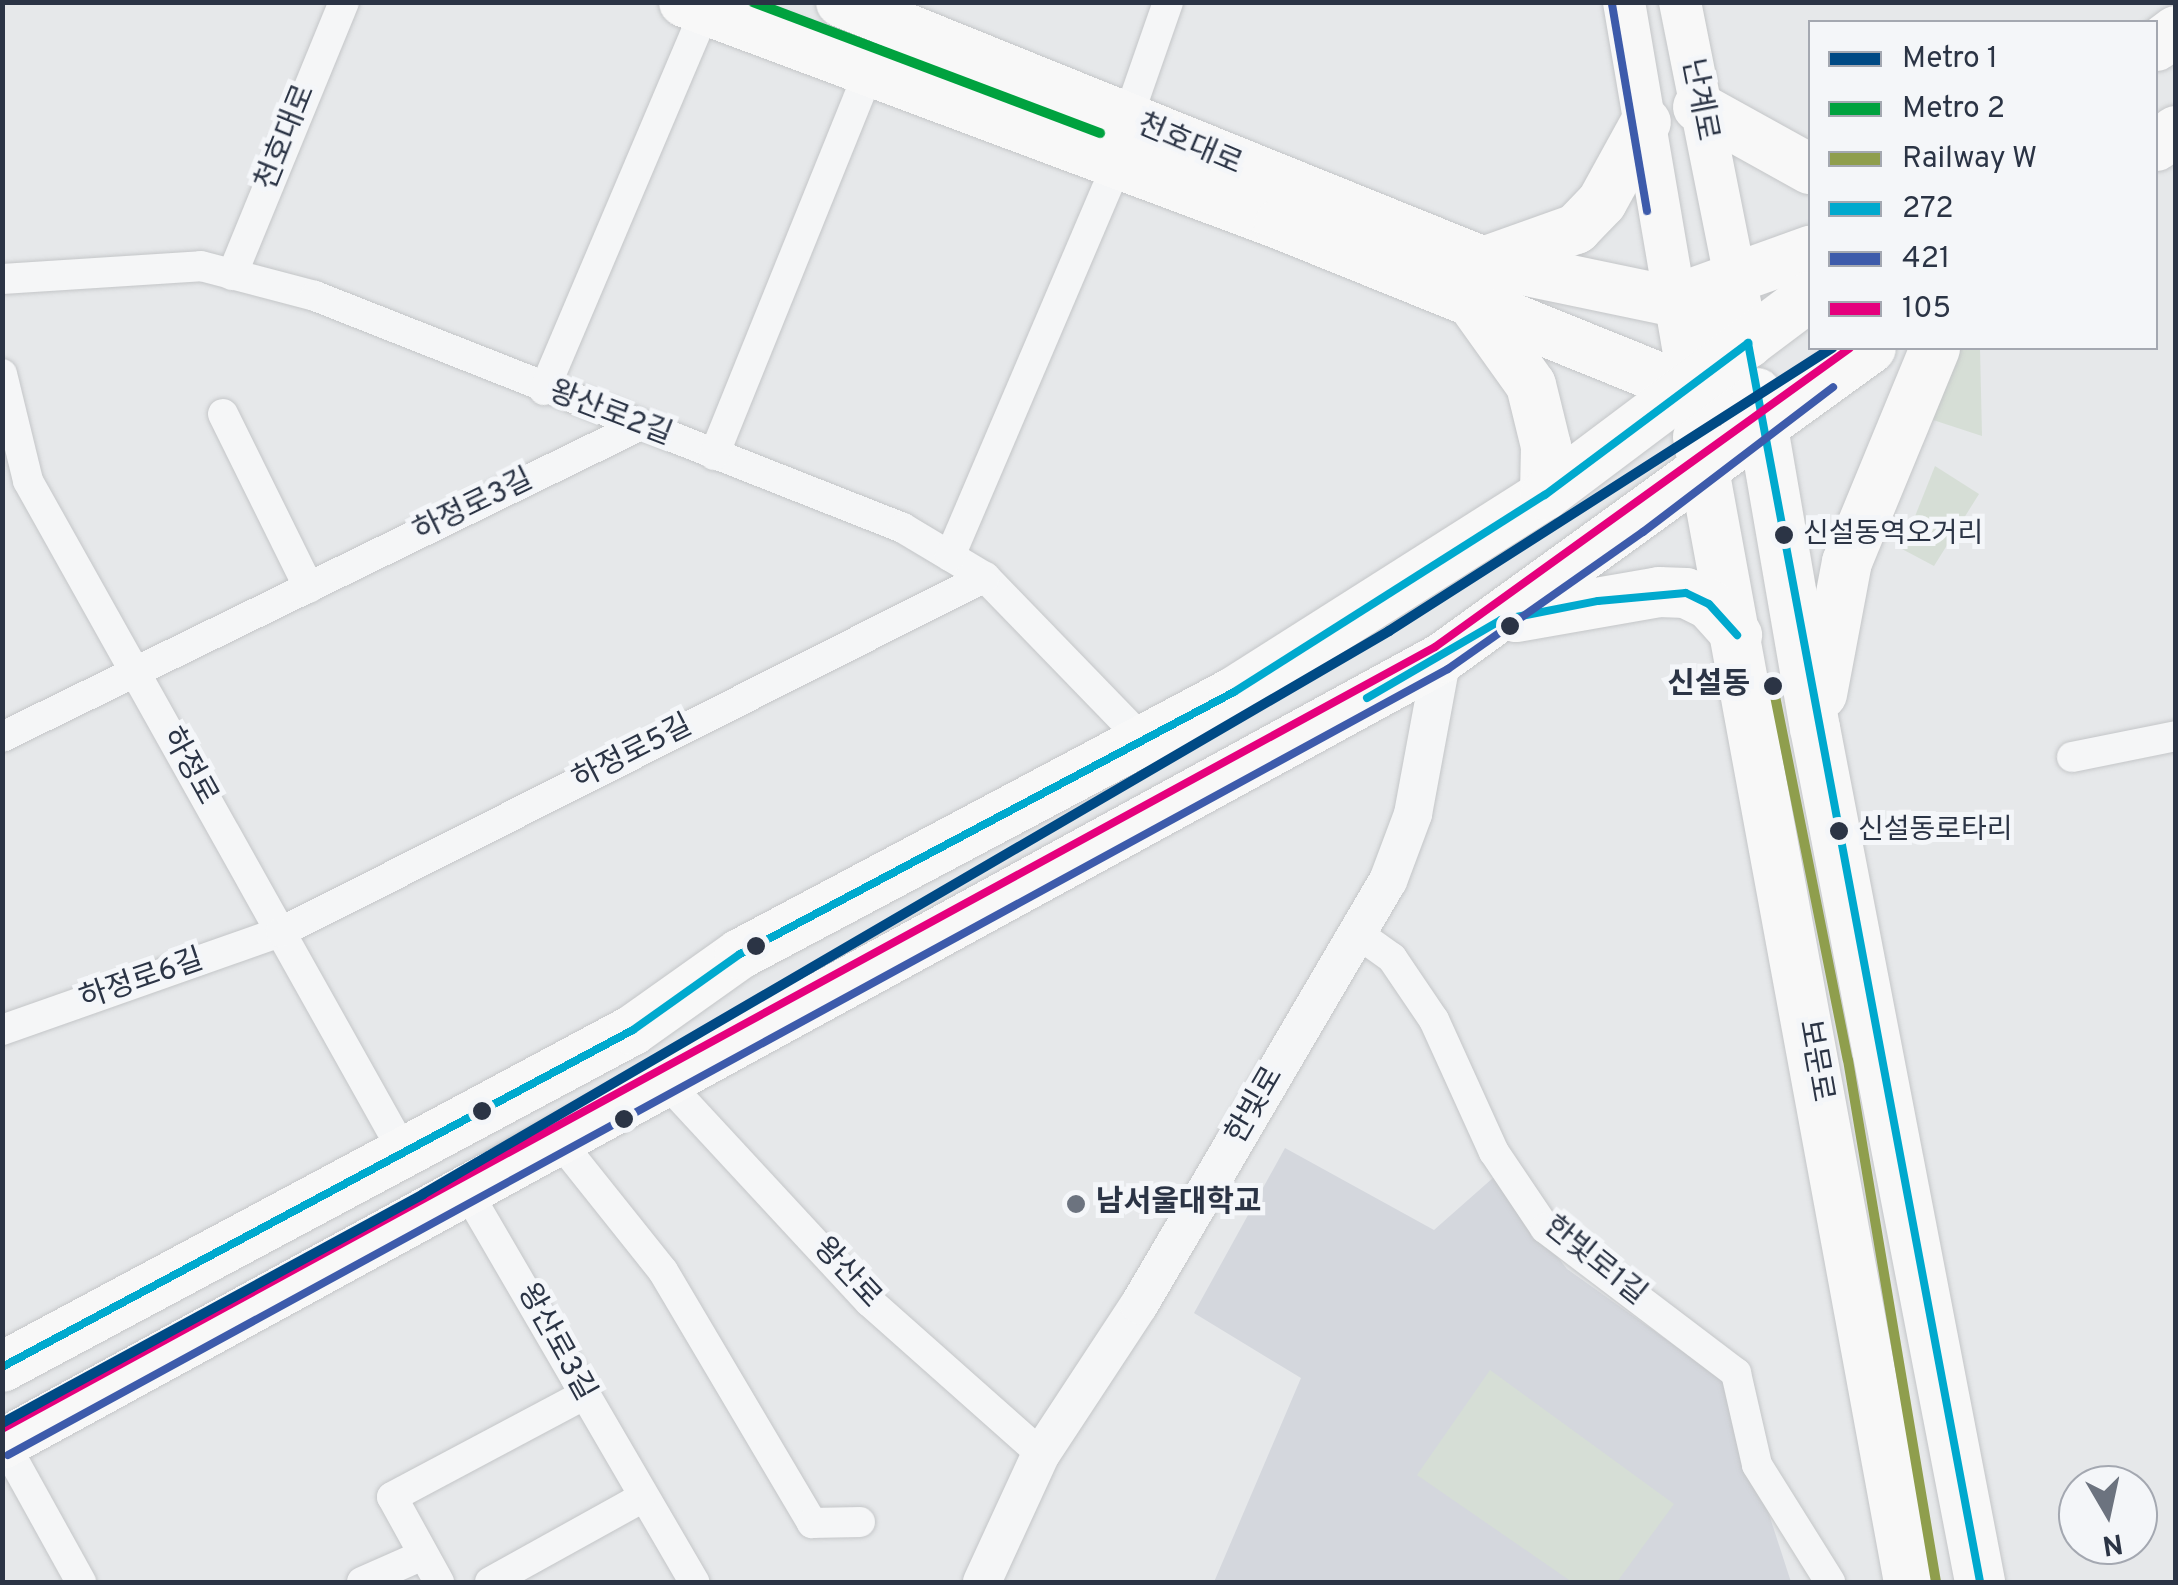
<!DOCTYPE html>
<html>
<head>
<meta charset="utf-8">
<style>
	body { margin:0 }
	#map { position:relative; width:2178px; height:1585px; overflow:hidden; background:#e6e8ea; font-family:Overpass,"Noto Sans KR",sans-serif }
	div>[style] { position:absolute }
	.built>* { inset:0; background:#d4d7dd }
	.green>* { inset:0; background:#d6ded6 }
	.roads { filter:drop-shadow(0 0 2px #c4c6c8) drop-shadow(0 0 2px #c4c6c8) }
	.minor>* { height:30px; margin:-15px; padding:0 15px; transform-origin:15px; border-radius:15px; background:#f5f6f7 }
	.tertiary>* { height:38px; margin:-19px; padding:0 19px; transform-origin:19px; border-radius:19px; background:#f5f6f7 }
	.secondary>* { height:42px; margin:-21px; padding:0 21px; transform-origin:21px; border-radius:21px; background:#f8f8f8 }
	.primary>* { height:50px; margin:-25px; padding:0 25px; transform-origin:25px; border-radius:25px; background:#f8f8f8 }
	.bus-1>* { height:8px; margin:-4px; padding:0 4px; transform-origin:4px; border-radius:4px; background:#00a9ce }
	.bus-2>* { height:8px; margin:-4px; padding:0 4px; transform-origin:4px; border-radius:4px; background:#3d5bab }
	.bus-3>* { height:8px; margin:-4px; padding:0 4px; transform-origin:4px; border-radius:4px; background:#e5007d }
	.rail-1>* { height:10px; margin:-5px; padding:0 5px; transform-origin:5px; border-radius:5px; background:#8f9e4d }
	.metro-1>* { height:10px; margin:-5px; padding:0 5px; transform-origin:5px; border-radius:5px; background:#004a85 }
	.metro-2>* { height:10px; margin:-5px; padding:0 5px; transform-origin:5px; border-radius:5px; background:#00a23f }
	.dots>* { width:28px; height:28px; translate:-50% -50%; box-sizing:border-box; border:5px solid #f4f6f9; border-radius:50% }
	span { translate:-50% -50%; white-space:nowrap; text-align:center; line-height:1.15; -webkit-text-stroke:10px #f4f6f9; paint-order:stroke }
	.bus-label { font-size:28px; color:#2b3445 }
	.left { translate:0 -50%; text-align:left }
	.street-label { font-size:30px; color:#2b3445 }
	.stop-label { font-size:30px; color:#2b3445; font-weight:700 }
	.right { translate:-100% -50%; text-align:right }
	.poi-label { font-size:30px; color:#2b3445; font-weight:700 }
	.frame { position:absolute; inset:0; border:5px solid #2b3445; pointer-events:none }
	.legend { position:absolute; left:1808px; top:20px; width:350px; height:330px; box-sizing:border-box; background:#f4f6f9; border:2px solid #a4a8b1; margin:0; padding:12px 18px; list-style:none; font-size:30px; color:#2b3445 }
	.legend li { display:flex; align-items:center; gap:20px; height:50px }
	.legend b { width:50px; border:2px solid #a4a8b1 }
	.north { position:absolute; left:2058px; top:1465px; width:100px; height:100px; box-sizing:border-box; background:#f4f6f9; border:2px solid #a4a8b1; border-radius:50%; rotate:171deg; font-size:28px; font-weight:700; line-height:40px; text-align:center; color:#2b3445 }
	.north::after { content:''; display:block; margin:auto; width:35px; height:45px; background:#6c737f; clip-path:polygon(50% 0,100% 100%,50% 72%,0 100%) }
</style>
</head>
<body>
<div id="map">
	<div class="built">
		<i style="clip-path:polygon(1285px 1148px,1434px 1230px,1494px 1177px,1567px 1269px,1726px 1382px,1791px 1582px,1214px 1582px,1301px 1378px,1194px 1313px)"></i>
	</div>
	<div class="green">
		<i style="clip-path:polygon(1960px 348px,1980px 348px,1982px 436px,1927px 418px)"></i>
		<i style="clip-path:polygon(1935px 466px,1979px 494px,1934px 566px,1902px 549px)"></i>
		<i style="clip-path:polygon(1490px 1370px,1674px 1504px,1617px 1582px,1572px 1582px,1417px 1475px)"></i>
	</div>
	<div class="roads">
		<div class="minor">
			<i style="left:1127px;top:120px;width:125px;rotate:-70.8deg"></i>
			<i style="left:232px;top:275px;width:295px;rotate:-67.7deg"></i>
			<i style="left:2px;top:279px;width:199px;rotate:-3.7deg"></i>
			<i style="left:201px;top:266px;width:118px;rotate:14.7deg"></i>
			<i style="left:315px;top:296px;width:632px;rotate:21.53deg"></i>
			<i style="left:903px;top:528px;width:96px;rotate:30.9deg"></i>
			<i style="left:985px;top:577px;width:226px;rotate:45.9deg"></i>
			<i style="left:2px;top:374px;width:110px;rotate:76.3deg"></i>
			<i style="left:28px;top:481px;width:766px;rotate:60.76deg"></i>
			<i style="left:544px;top:390px;width:412px;rotate:-67deg"></i>
			<i style="left:223px;top:414px;width:194px;rotate:63.7deg"></i>
			<i style="left:714px;top:455px;width:413px;rotate:-68deg"></i>
			<i style="left:950px;top:556px;width:426px;rotate:-66.9deg"></i>
			<i style="left:2px;top:737px;width:709px;rotate:-26.02deg"></i>
			<i style="left:2072px;top:757px;width:106px;rotate:-11.4deg"></i>
			<i style="left:1357px;top:933px;width:43px;rotate:35.5deg"></i>
			<i style="left:1392px;top:958px;width:75px;rotate:55.9deg"></i>
			<i style="left:1434px;top:1020px;width:145px;rotate:65.6deg"></i>
			<i style="left:1494px;top:1152px;width:92px;rotate:56.1deg"></i>
			<i style="left:1545px;top:1228px;width:240px;rotate:37.2deg"></i>
			<i style="left:1736px;top:1373px;width:94px;rotate:77.1deg"></i>
			<i style="left:1757px;top:1465px;width:138px;rotate:58deg"></i>
			<i style="left:2px;top:1030px;width:296px;rotate:-19.4deg"></i>
			<i style="left:281px;top:932px;width:788px;rotate:-26.76deg"></i>
			<i style="left:665px;top:1081px;width:301px;rotate:47.2deg"></i>
			<i style="left:870px;top:1302px;width:229px;rotate:41.6deg"></i>
			<i style="left:556px;top:1137px;width:171px;rotate:51.4deg"></i>
			<i style="left:663px;top:1271px;width:293px;rotate:59.4deg"></i>
			<i style="left:812px;top:1523px;width:48px;rotate:-1.2deg"></i>
			<i style="left:465px;top:1188px;width:456px;rotate:59.8deg"></i>
			<i style="left:4px;top:1443px;width:159px;rotate:61deg"></i>
			<i style="left:362px;top:1582px;width:67px;rotate:-23.9deg"></i>
			<i style="left:439px;top:1582px;width:97px;rotate:-118.9deg"></i>
			<i style="left:392px;top:1497px;width:217px;rotate:-28deg"></i>
			<i style="left:490px;top:1582px;width:171px;rotate:-29deg"></i>
		</div>
		<div class="tertiary">
			<i style="left:982px;top:1582px;width:141px;rotate:-65.3deg"></i>
			<i style="left:1041px;top:1454px;width:178px;rotate:-56.7deg"></i>
			<i style="left:1139px;top:1305px;width:492px;rotate:-59.6deg"></i>
			<i style="left:1388px;top:881px;width:72px;rotate:-69.5deg"></i>
			<i style="left:1413px;top:814px;width:159px;rotate:-79.5deg"></i>
		</div>
		<div class="secondary">
			<i style="left:1624px;top:2px;width:394px;rotate:80.3deg"></i>
			<i style="left:1680px;top:2px;width:348px;rotate:78.7deg"></i>
		</div>
		<div class="primary">
			<i style="left:684px;top:2px;width:635px;rotate:20.46deg"></i>
			<i style="left:1279px;top:224px;width:470px;rotate:22deg"></i>
			<i style="left:841px;top:2px;width:694px;rotate:22.02deg"></i>
			<i style="left:1484px;top:262px;width:191px;rotate:11.8deg"></i>
			<i style="left:1671px;top:301px;width:88px;rotate:28.6deg"></i>
			<i style="left:2156px;top:46px;width:25px;rotate:-37deg"></i>
			<i style="left:1698px;top:107px;width:128px;rotate:29deg"></i>
			<i style="left:2156px;top:146px;width:25px;rotate:-37deg"></i>
			<i style="left:1486px;top:261px;width:96px;rotate:-19.6deg"></i>
			<i style="left:1576px;top:229px;width:37px;rotate:-46deg"></i>
			<i style="left:1602px;top:202px;width:91px;rotate:-61.2deg"></i>
			<i style="left:1471px;top:301px;width:103px;rotate:54.5deg"></i>
			<i style="left:1531px;top:385px;width:63px;rotate:76.2deg"></i>
			<i style="left:1546px;top:446px;width:49px;rotate:91.2deg"></i>
			<i style="left:1671px;top:301px;width:148px;rotate:-19.8deg"></i>
			<i style="left:1757px;top:393px;width:340px;rotate:80.2deg"></i>
			<i style="left:1815px;top:728px;width:870px;rotate:79.06deg"></i>
			<i style="left:1698px;top:437px;width:1164px;rotate:79.56deg"></i>
			<i style="left:1516px;top:617px;width:145px;rotate:-9.9deg"></i>
			<i style="left:1659px;top:592px;width:27px;rotate:2deg"></i>
			<i style="left:1686px;top:593px;width:25px;rotate:26deg"></i>
			<i style="left:1709px;top:604px;width:42px;rotate:47.9deg"></i>
			<i style="left:1822px;top:694px;width:134px;rotate:-79.3deg"></i>
			<i style="left:1847px;top:562px;width:231px;rotate:-67.6deg"></i>
			<i style="left:2px;top:1367px;width:715px;rotate:-28.11deg"></i>
			<i style="left:633px;top:1030px;width:131px;rotate:-35.4deg"></i>
			<i style="left:740px;top:954px;width:559px;rotate:-27.94deg"></i>
			<i style="left:1234px;top:692px;width:368px;rotate:-32.4deg"></i>
			<i style="left:1545px;top:495px;width:331px;rotate:-36.9deg"></i>
			<i style="left:2px;top:1444px;width:1641px;rotate:-28.63deg"></i>
			<i style="left:1442px;top:658px;width:529px;rotate:-35.85deg"></i>
		</div>
	</div>
	<div class="bus-1">
		<i style="left:1367px;top:698px;width:155px;rotate:-30.2deg"></i>
		<i style="left:1501px;top:620px;width:99px;rotate:-11.1deg"></i>
		<i style="left:1598px;top:601px;width:88px;rotate:-5.2deg"></i>
		<i style="left:1686px;top:593px;width:25px;rotate:26deg"></i>
		<i style="left:1709px;top:604px;width:42px;rotate:47.9deg"></i>
		<i style="left:2px;top:1367px;width:715px;rotate:-28.11deg"></i>
		<i style="left:633px;top:1030px;width:131px;rotate:-35.4deg"></i>
		<i style="left:740px;top:954px;width:559px;rotate:-27.94deg"></i>
		<i style="left:1234px;top:692px;width:368px;rotate:-32.4deg"></i>
		<i style="left:1545px;top:495px;width:254px;rotate:-36.8deg"></i>
		<i style="left:1748px;top:343px;width:1261px;rotate:79.39deg"></i>
	</div>
	<div class="bus-2">
		<i style="left:1612px;top:4px;width:210px;rotate:80.4deg"></i>
		<i style="left:8px;top:1455px;width:1641px;rotate:-28.63deg"></i>
		<i style="left:1448px;top:669px;width:238px;rotate:-35.1deg"></i>
		<i style="left:1643px;top:532px;width:239px;rotate:-37.3deg"></i>
	</div>
	<div class="bus-3">
		<i style="left:2px;top:1429px;width:1632px;rotate:-28.62deg"></i>
		<i style="left:1435px;top:647px;width:511px;rotate:-35.77deg"></i>
	</div>
	<div class="rail-1">
		<i style="left:1773px;top:686px;width:381px;rotate:78.7deg"></i>
		<i style="left:1848px;top:1060px;width:529px;rotate:80.43deg"></i>
	</div>
	<div class="metro-1">
		<i style="left:2px;top:1423px;width:479px;rotate:-28.5deg"></i>
		<i style="left:423px;top:1194px;width:1118px;rotate:-30.23deg"></i>
		<i style="left:1389px;top:631px;width:526px;rotate:-32.57deg"></i>
	</div>
	<div class="metro-2">
		<i style="left:753px;top:2px;width:371px;rotate:20.7deg"></i>
	</div>
	<div class="dots">
		<i style="left:1784px;top:535px;background:#2b3445"></i>
		<i style="left:1510px;top:626px;background:#2b3445"></i>
		<i style="left:1773px;top:686px;background:#2b3445"></i>
		<i style="left:1839px;top:831px;background:#2b3445"></i>
		<i style="left:756px;top:946px;background:#2b3445"></i>
		<i style="left:482px;top:1111px;background:#2b3445"></i>
		<i style="left:624px;top:1119px;background:#2b3445"></i>
		<i style="left:1076px;top:1204px;background:#6c737f"></i>
	</div>
	<div class="bus-label">
		<span class="left" style="left:1803px;top:535px">신설동역오거리</span>
		<span class="left" style="left:1858px;top:831px">신설동로타리</span>
	</div>
	<div class="street-label">
		<span style="left:1698px;top:100px;rotate:79deg">난계로</span>
		<span style="left:287px;top:138px;rotate:-68deg">천호대로</span>
		<span style="left:1189px;top:146px;rotate:23deg">천호대로</span>
		<span style="left:610px;top:415px;rotate:21deg">왕산로2길</span>
		<span style="left:474px;top:507px;rotate:-26deg">하정로3길</span>
		<span style="left:633px;top:754px;rotate:-27deg">하정로5길</span>
		<span style="left:188px;top:767px;rotate:61deg">하정로</span>
		<span style="left:142px;top:981px;rotate:-19deg">하정로6길</span>
		<span style="left:1814px;top:1061px;rotate:80deg">보문로</span>
		<span style="left:1256px;top:1106px;rotate:-60deg">한빛로</span>
		<span style="left:1594px;top:1262px;rotate:39deg">한빛로1길</span>
		<span style="left:846px;top:1274px;rotate:47deg">왕산로</span>
		<span style="left:555px;top:1343px;rotate:61deg">왕산로3길</span>
	</div>
	<div class="stop-label">
		<span class="right" style="left:1750px;top:686px">신설동</span>
	</div>
	<div class="poi-label">
		<span class="left" style="left:1096px;top:1204px">남서울대학교</span>
	</div>
	<div class="frame"></div>
	<ul class="legend">
	<li><b style="height:12px;background:#004a85"></b>Metro 1</li>
	<li><b style="height:12px;background:#00a23f"></b>Metro 2</li>
	<li><b style="height:12px;background:#8f9e4d"></b>Railway W</li>
	<li><b style="height:12px;background:#00a9ce"></b>272</li>
	<li><b style="height:12px;background:#3d5bab"></b>421</li>
	<li><b style="height:12px;background:#e5007d"></b>105</li>
	</ul>
	<div class="north">N</div>
</div>
</body>
</html>
